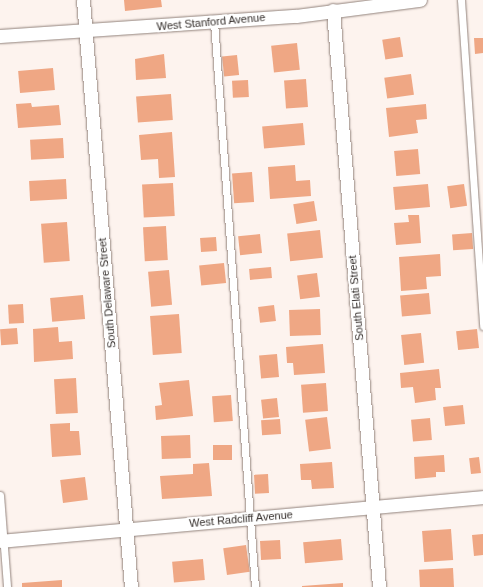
<!DOCTYPE html>
<html>
<head>
<meta charset="utf-8">
<style>
	body { margin:0 }
	#map { position:relative; width:483px; height:587px; overflow:hidden; background:#fdf3ee; font-family:Arial,sans-serif }
	div>[style] { position:absolute }
	.building>* { inset:0; background:#efa784; transform-origin:0 0 }
	.roads { filter:drop-shadow(0 0 1px #92837c) drop-shadow(0 0 1px #92837c) }
	.service>* { height:7px; margin:-3.5px; padding:0 3.5px; transform-origin:3.5px; border-radius:3.5px; background:#fff }
	.minor>* { height:13px; margin:-6.5px; padding:0 6.5px; transform-origin:6.5px; border-radius:6.5px; background:#fff }
	span { translate:-50% -50%; white-space:nowrap; text-align:center; line-height:1.15; -webkit-text-stroke:4px #fff; paint-order:stroke }
	.street-label { font-size:11px; color:#322c29 }
</style>
</head>
<body>
<div id="map">
	<div class="building">
		<i style="clip-path:polygon(124px 0,161px 0,162px 7px,125px 11px)"></i>
		<i style="left:400px;top:37px;width:20px;height:18px;rotate:81deg"></i>
		<i style="clip-path:polygon(474px 38px,483px 38px,483px 53px,475px 54px)"></i>
		<i style="left:297px;top:43px;width:27px;height:26px;rotate:84deg"></i>
		<i style="clip-path:polygon(164px 54px,166px 78px,136px 80px,135px 59px)"></i>
		<i style="left:237px;top:55px;width:20px;height:15px;rotate:84deg"></i>
		<i style="left:53px;top:68px;width:22px;height:35px;rotate:85deg"></i>
		<i style="left:411px;top:74px;width:21px;height:27px;rotate:82deg"></i>
		<i style="left:306px;top:79px;width:28px;height:22px;rotate:86deg"></i>
		<i style="left:248px;top:80px;width:17px;height:16px;rotate:87deg"></i>
		<i style="left:171px;top:94px;width:26px;height:35px;rotate:86deg"></i>
		<i style="clip-path:polygon(31px 103px,32px 107px,59px 105px,61px 125px,18px 128px,16px 104px)"></i>
		<i style="clip-path:polygon(426px 104px,427px 119px,416px 120px,418px 133px,389px 137px,386px 108px)"></i>
		<i style="left:303px;top:123px;width:22px;height:41px;rotate:85deg"></i>
		<i style="clip-path:polygon(172px 132px,175px 177px,159px 178px,158px 159px,141px 160px,139px 135px)"></i>
		<i style="left:63px;top:138px;width:20px;height:33px;rotate:87deg"></i>
		<i style="left:418px;top:149px;width:25px;height:24px;rotate:85deg"></i>
		<i style="clip-path:polygon(295px 165px,296px 181px,310px 180px,311px 196px,270px 199px,268px 167px)"></i>
		<i style="left:252px;top:172px;width:30px;height:20px;rotate:86deg"></i>
		<i style="left:66px;top:179px;width:20px;height:37px;rotate:87deg"></i>
		<i style="left:173px;top:183px;width:33px;height:31px;rotate:87deg"></i>
		<i style="left:428px;top:184px;width:23px;height:35px;rotate:85deg"></i>
		<i style="left:464px;top:184px;width:22px;height:17px;rotate:82deg"></i>
		<i style="left:314px;top:201px;width:20px;height:21px;rotate:81deg"></i>
		<i style="clip-path:polygon(408px 215px,419px 215px,421px 243px,396px 245px,394px 223px,409px 222px)"></i>
		<i style="left:67px;top:222px;width:39px;height:26px;rotate:86deg"></i>
		<i style="left:166px;top:226px;width:34px;height:23px;rotate:87deg"></i>
		<i style="left:320px;top:230px;width:28px;height:33px;rotate:84deg"></i>
		<i style="left:472px;top:233px;width:16px;height:20px;rotate:86deg"></i>
		<i style="left:260px;top:234px;width:19px;height:22px;rotate:84deg"></i>
		<i style="left:216px;top:237px;width:14px;height:16px;rotate:86deg"></i>
		<i style="clip-path:polygon(440px 254px,441px 276px,426px 277px,427px 289px,401px 291px,399px 257px)"></i>
		<i style="left:224px;top:263px;width:20px;height:25px;rotate:84deg"></i>
		<i style="left:271px;top:267px;width:11px;height:22px;rotate:85deg"></i>
		<i style="left:169px;top:270px;width:35px;height:21px;rotate:85deg"></i>
		<i style="left:317px;top:273px;width:24px;height:20px;rotate:83deg"></i>
		<i style="left:429px;top:293px;width:21px;height:29px;rotate:85deg"></i>
		<i style="left:83px;top:295px;width:24px;height:33px;rotate:85deg"></i>
		<i style="left:23px;top:304px;width:19px;height:15px;rotate:87deg"></i>
		<i style="left:274px;top:305px;width:16px;height:16px;rotate:83deg"></i>
		<i style="left:320px;top:309px;width:26px;height:31px;rotate:88deg"></i>
		<i style="left:179px;top:314px;width:39px;height:29px;rotate:86deg"></i>
		<i style="clip-path:polygon(58px 327px,59px 342px,72px 341px,73px 359px,34px 362px,33px 329px)"></i>
		<i style="left:17px;top:328px;width:16px;height:17px;rotate:86deg"></i>
		<i style="left:477px;top:329px;width:19px;height:21px;rotate:84deg"></i>
		<i style="left:421px;top:333px;width:30px;height:20px;rotate:84deg"></i>
		<i style="clip-path:polygon(323px 344px,325px 373px,294px 375px,293px 363px,287px 363px,286px 347px)"></i>
		<i style="left:277px;top:354px;width:23px;height:18px;rotate:85deg"></i>
		<i style="clip-path:polygon(439px 369px,441px 388px,435px 388px,436px 400px,415px 403px,413px 387px,401px 388px,400px 373px)"></i>
		<i style="left:76px;top:378px;width:35px;height:22px;rotate:87deg"></i>
		<i style="clip-path:polygon(189px 380px,193px 416px,156px 420px,155px 406px,162px 405px,159px 383px)"></i>
		<i style="left:326px;top:383px;width:28px;height:25px;rotate:86deg"></i>
		<i style="left:231px;top:395px;width:26px;height:19px;rotate:86deg"></i>
		<i style="left:277px;top:398px;width:19px;height:16px;rotate:84deg"></i>
		<i style="left:463px;top:405px;width:19px;height:20px;rotate:84deg"></i>
		<i style="left:327px;top:417px;width:32px;height:22px;rotate:83deg"></i>
		<i style="left:430px;top:418px;width:22px;height:19px;rotate:85deg"></i>
		<i style="left:280px;top:419px;width:15px;height:19px;rotate:86deg"></i>
		<i style="clip-path:polygon(70px 423px,70px 431px,79px 431px,81px 455px,52px 457px,50px 424px)"></i>
		<i style="left:190px;top:435px;width:23px;height:29px;rotate:88deg"></i>
		<i style="left:232px;top:445px;width:15px;height:19px;rotate:90deg"></i>
		<i style="clip-path:polygon(444px 455px,445px 472px,436px 472px,436px 477px,415px 479px,414px 457px)"></i>
		<i style="left:479px;top:457px;width:16px;height:10px;rotate:83deg"></i>
		<i style="clip-path:polygon(332px 462px,334px 488px,312px 489px,311px 480px,301px 480px,300px 464px)"></i>
		<i style="clip-path:polygon(209px 463px,212px 496px,162px 499px,160px 476px,193px 474px,193px 464px)"></i>
		<i style="left:268px;top:474px;width:19px;height:14px;rotate:87deg"></i>
		<i style="left:85px;top:477px;width:23px;height:25px;rotate:83deg"></i>
		<i style="left:451px;top:529px;width:31px;height:29px;rotate:86deg"></i>
		<i style="clip-path:polygon(483px 534px,483px 555px,474px 556px,472px 535px)"></i>
		<i style="left:341px;top:539px;width:21px;height:38px;rotate:85deg"></i>
		<i style="left:280px;top:540px;width:19px;height:20px;rotate:87deg"></i>
		<i style="left:246px;top:545px;width:27px;height:23px;rotate:82deg"></i>
		<i style="left:203px;top:559px;width:21px;height:31px;rotate:85deg"></i>
		<i style="left:453px;top:568px;width:19px;height:34px;rotate:87deg"></i>
		<i style="clip-path:polygon(62px 580px,62px 587px,22px 587px,22px 583px)"></i>
		<i style="clip-path:polygon(343px 583px,343px 587px,302px 587px,302px 586px)"></i>
	</div>
	<div class="roads">
		<div class="service">
			<i style="left:461px;top:0;width:327px;rotate:86.1deg"></i>
			<i style="left:214px;top:22px;width:566px;rotate:85.85deg"></i>
			<i style="left:0;top:495px;width:92px;rotate:85.6deg"></i>
		</div>
		<div class="minor">
			<i style="left:83px;top:0;width:589px;rotate:85.33deg"></i>
			<i style="left:333px;top:10px;width:579px;rotate:85.44deg"></i>
			<i style="left:0;top:36px;width:297px;rotate:-3.9deg"></i>
			<i style="left:296px;top:16px;width:125px;rotate:-7.4deg"></i>
			<i style="left:0;top:541px;width:485px;rotate:-5.2deg"></i>
		</div>
	</div>
	<div class="street-label">
		<span style="left:211px;top:22px;rotate:-5deg">West Stanford Avenue</span>
		<span style="left:107px;top:293px;rotate:-95deg">South Delaware Street</span>
		<span style="left:356px;top:298px;rotate:-95deg">South Elati Street</span>
		<span style="left:241px;top:519px;rotate:-5deg">West Radcliff Avenue</span>
	</div>
</div>
</body>
</html>
